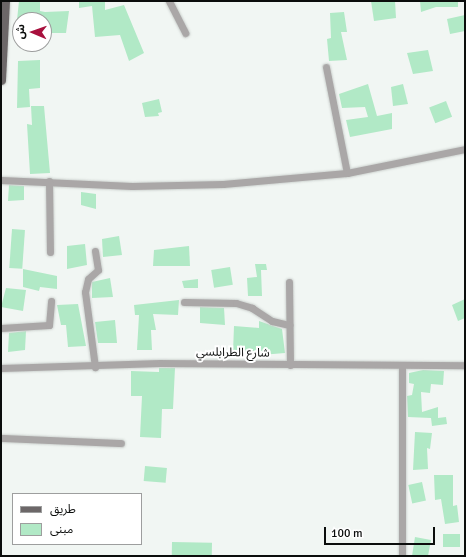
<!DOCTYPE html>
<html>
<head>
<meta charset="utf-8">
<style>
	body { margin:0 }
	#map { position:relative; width:466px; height:557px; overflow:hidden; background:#f1f6f3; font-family:Signika,"Noto Sans Arabic",sans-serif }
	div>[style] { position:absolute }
	.building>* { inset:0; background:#b1e9c6; transform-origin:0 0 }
	.roads { filter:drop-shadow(0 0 1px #ccd1ce) drop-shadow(0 0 1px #ccd1ce) }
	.minor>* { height:7px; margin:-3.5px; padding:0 3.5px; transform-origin:3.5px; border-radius:3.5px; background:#aaa7a7 }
	.major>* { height:9px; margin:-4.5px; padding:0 4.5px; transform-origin:4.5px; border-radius:4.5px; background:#6c6768 }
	span { translate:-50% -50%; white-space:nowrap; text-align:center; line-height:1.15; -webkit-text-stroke:4px #fff; paint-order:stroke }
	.street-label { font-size:12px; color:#0b0d0c }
	.frame { position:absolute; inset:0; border:2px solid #0b0d0c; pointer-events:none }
	.legend { position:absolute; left:12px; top:493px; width:130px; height:52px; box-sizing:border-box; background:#fff; border:1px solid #9d9e9e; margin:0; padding:5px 7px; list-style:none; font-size:12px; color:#0b0d0c }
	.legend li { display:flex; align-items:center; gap:8px; height:20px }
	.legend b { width:20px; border:1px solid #9d9e9e }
	.north { position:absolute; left:12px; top:12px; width:40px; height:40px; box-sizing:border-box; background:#fff; border:1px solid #9d9e9e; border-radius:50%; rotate:272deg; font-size:11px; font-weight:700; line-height:16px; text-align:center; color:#0b0d0c }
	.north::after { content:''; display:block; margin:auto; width:14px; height:18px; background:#a8103d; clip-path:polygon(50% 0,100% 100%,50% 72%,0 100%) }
	.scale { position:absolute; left:324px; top:527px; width:111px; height:18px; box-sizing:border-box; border:2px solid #0b0d0c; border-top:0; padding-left:5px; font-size:12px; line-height:14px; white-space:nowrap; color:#0b0d0c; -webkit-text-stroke:3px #fff; paint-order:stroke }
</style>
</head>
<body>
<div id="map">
	<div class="building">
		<i style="clip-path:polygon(19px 1px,40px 1px,40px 11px,45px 12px,69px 11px,66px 33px,44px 33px,44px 20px,17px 20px)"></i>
		<i style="clip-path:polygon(79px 1px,105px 1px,105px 10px,124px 5px,144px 53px,129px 61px,120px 35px,95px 37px,92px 6px,79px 8px)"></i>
		<i style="clip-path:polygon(371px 1px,395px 1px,396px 18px,374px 21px)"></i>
		<i style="clip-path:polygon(420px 1px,458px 1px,458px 7px,436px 7px,421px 12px)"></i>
		<i style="clip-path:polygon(344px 12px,347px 32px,341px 32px,347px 60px,329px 61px,327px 39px,331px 38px,330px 13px)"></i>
		<i style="clip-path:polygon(465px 15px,465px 31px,450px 34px,447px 19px)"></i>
		<i style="clip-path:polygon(428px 50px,433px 71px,413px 74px,407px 53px)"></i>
		<i style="clip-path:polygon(40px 60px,40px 88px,29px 89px,30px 107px,17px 108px,18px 61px)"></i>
		<i style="clip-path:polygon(368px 84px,377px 116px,392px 113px,392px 129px,350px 137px,346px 120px,368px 117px,365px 107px,342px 108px,339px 94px)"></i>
		<i style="clip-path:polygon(403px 84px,408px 104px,393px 106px,391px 87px)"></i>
		<i style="clip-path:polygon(159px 99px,162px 112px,158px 113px,159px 116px,145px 117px,142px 103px)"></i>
		<i style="left:446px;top:101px;width:17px;height:18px;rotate:69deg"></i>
		<i style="clip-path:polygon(31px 106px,44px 106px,50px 173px,30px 174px,27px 124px,32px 125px)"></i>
		<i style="clip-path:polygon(9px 185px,24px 186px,24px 200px,8px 201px)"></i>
		<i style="clip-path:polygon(81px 192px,96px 194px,96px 209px,81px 205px)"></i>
		<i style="left:12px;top:229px;width:13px;height:39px;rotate:4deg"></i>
		<i style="clip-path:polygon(119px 236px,122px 255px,103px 257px,102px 239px)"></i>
		<i style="clip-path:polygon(85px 244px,87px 265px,67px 269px,67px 246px)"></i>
		<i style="clip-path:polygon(189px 246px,190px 266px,153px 266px,154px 250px)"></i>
		<i style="clip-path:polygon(255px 264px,266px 264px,267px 270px,261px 270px,262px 296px,248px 296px,247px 278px,257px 277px)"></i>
		<i style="left:230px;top:267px;width:18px;height:19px;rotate:81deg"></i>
		<i style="clip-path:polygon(23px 269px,57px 276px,57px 289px,40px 287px,39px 291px,23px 287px)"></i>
		<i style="clip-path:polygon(110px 278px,113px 297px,92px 298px,92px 282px)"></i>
		<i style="clip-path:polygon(198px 279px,198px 288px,184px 288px,182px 281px)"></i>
		<i style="clip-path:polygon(6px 288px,26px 290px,23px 311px,1px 307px)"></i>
		<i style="clip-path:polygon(465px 299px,465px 318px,458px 321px,452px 305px)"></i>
		<i style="clip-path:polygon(179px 300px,178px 315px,153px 314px,156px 330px,151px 330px,152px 350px,137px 350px,139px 315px,135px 315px,134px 305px)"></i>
		<i style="clip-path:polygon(78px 304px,86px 346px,68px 347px,66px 325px,61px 325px,57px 305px)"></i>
		<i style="clip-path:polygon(200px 307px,224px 308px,225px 325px,200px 323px)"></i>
		<i style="clip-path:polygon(115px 320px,117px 343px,98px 343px,95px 322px)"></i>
		<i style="clip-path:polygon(259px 321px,282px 329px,285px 353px,261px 355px,233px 352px,234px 326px,259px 328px)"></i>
		<i style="clip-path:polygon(26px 331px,25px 350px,8px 352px,9px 333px)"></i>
		<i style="clip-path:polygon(159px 368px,175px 368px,173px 409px,162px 409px,161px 438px,140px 437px,142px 396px,131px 396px,131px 371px,159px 372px)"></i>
		<i style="clip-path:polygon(423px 370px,444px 371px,443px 385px,431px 384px,430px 393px,421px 392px,422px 412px,438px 407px,438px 418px,446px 417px,447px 424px,432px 426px,431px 418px,408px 417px,407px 396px,412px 395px,414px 384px,409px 383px,409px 373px)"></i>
		<i style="clip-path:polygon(415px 432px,432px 433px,430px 449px,427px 448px,428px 469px,413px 470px)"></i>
		<i style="left:145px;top:466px;width:22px;height:15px;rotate:5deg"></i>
		<i style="clip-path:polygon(434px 475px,453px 475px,453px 506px,457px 505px,459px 522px,445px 524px,441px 499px,435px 500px)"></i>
		<i style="left:422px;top:482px;width:19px;height:14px;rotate:78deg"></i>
		<i style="left:443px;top:534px;width:17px;height:13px"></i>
		<i style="clip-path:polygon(415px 537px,431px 540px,428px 556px,412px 556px)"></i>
		<i style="left:172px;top:542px;width:40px;height:14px;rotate:1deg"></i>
	</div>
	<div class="roads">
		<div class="minor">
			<i style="left:169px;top:1px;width:36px;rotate:63deg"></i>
			<i style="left:326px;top:67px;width:108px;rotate:78.8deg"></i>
			<i style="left:1px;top:180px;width:131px;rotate:2.6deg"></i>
			<i style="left:132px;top:186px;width:91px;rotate:-1.3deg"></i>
			<i style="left:223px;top:184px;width:124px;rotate:-5.1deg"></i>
			<i style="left:347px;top:173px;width:120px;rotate:-11.5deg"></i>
			<i style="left:49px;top:181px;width:71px;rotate:89.2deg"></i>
			<i style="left:95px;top:251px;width:19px;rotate:81deg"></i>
			<i style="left:98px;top:270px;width:13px;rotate:138deg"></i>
			<i style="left:88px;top:279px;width:13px;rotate:103deg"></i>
			<i style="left:85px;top:292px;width:76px;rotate:82.4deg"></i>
			<i style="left:289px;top:282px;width:83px;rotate:89.3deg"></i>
			<i style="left:184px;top:302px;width:52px;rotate:1.1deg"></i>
			<i style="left:236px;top:303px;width:17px;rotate:17deg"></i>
			<i style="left:252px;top:308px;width:24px;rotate:33deg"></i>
			<i style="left:272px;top:321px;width:18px;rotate:13deg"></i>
			<i style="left:1px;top:328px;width:48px;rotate:-3.6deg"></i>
			<i style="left:49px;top:325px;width:24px;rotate:-85deg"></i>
			<i style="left:402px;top:365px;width:191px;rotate:90deg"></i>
			<i style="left:1px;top:368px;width:159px;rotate:-1.8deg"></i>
			<i style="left:160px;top:363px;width:305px;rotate:0.4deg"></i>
			<i style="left:1px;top:438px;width:120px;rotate:2.4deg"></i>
		</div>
		<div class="major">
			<i style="left:1px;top:80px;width:79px;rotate:-87.1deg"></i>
		</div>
	</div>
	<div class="street-label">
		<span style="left:233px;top:353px;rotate:1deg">شارع الطرابلسي</span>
	</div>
	<div class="frame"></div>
	<ul class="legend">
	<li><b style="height:5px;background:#6c6768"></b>طريق</li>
	<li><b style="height:11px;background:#b1e9c6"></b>مبنى</li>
	</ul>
	<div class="north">ش</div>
	<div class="scale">100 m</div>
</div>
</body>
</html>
